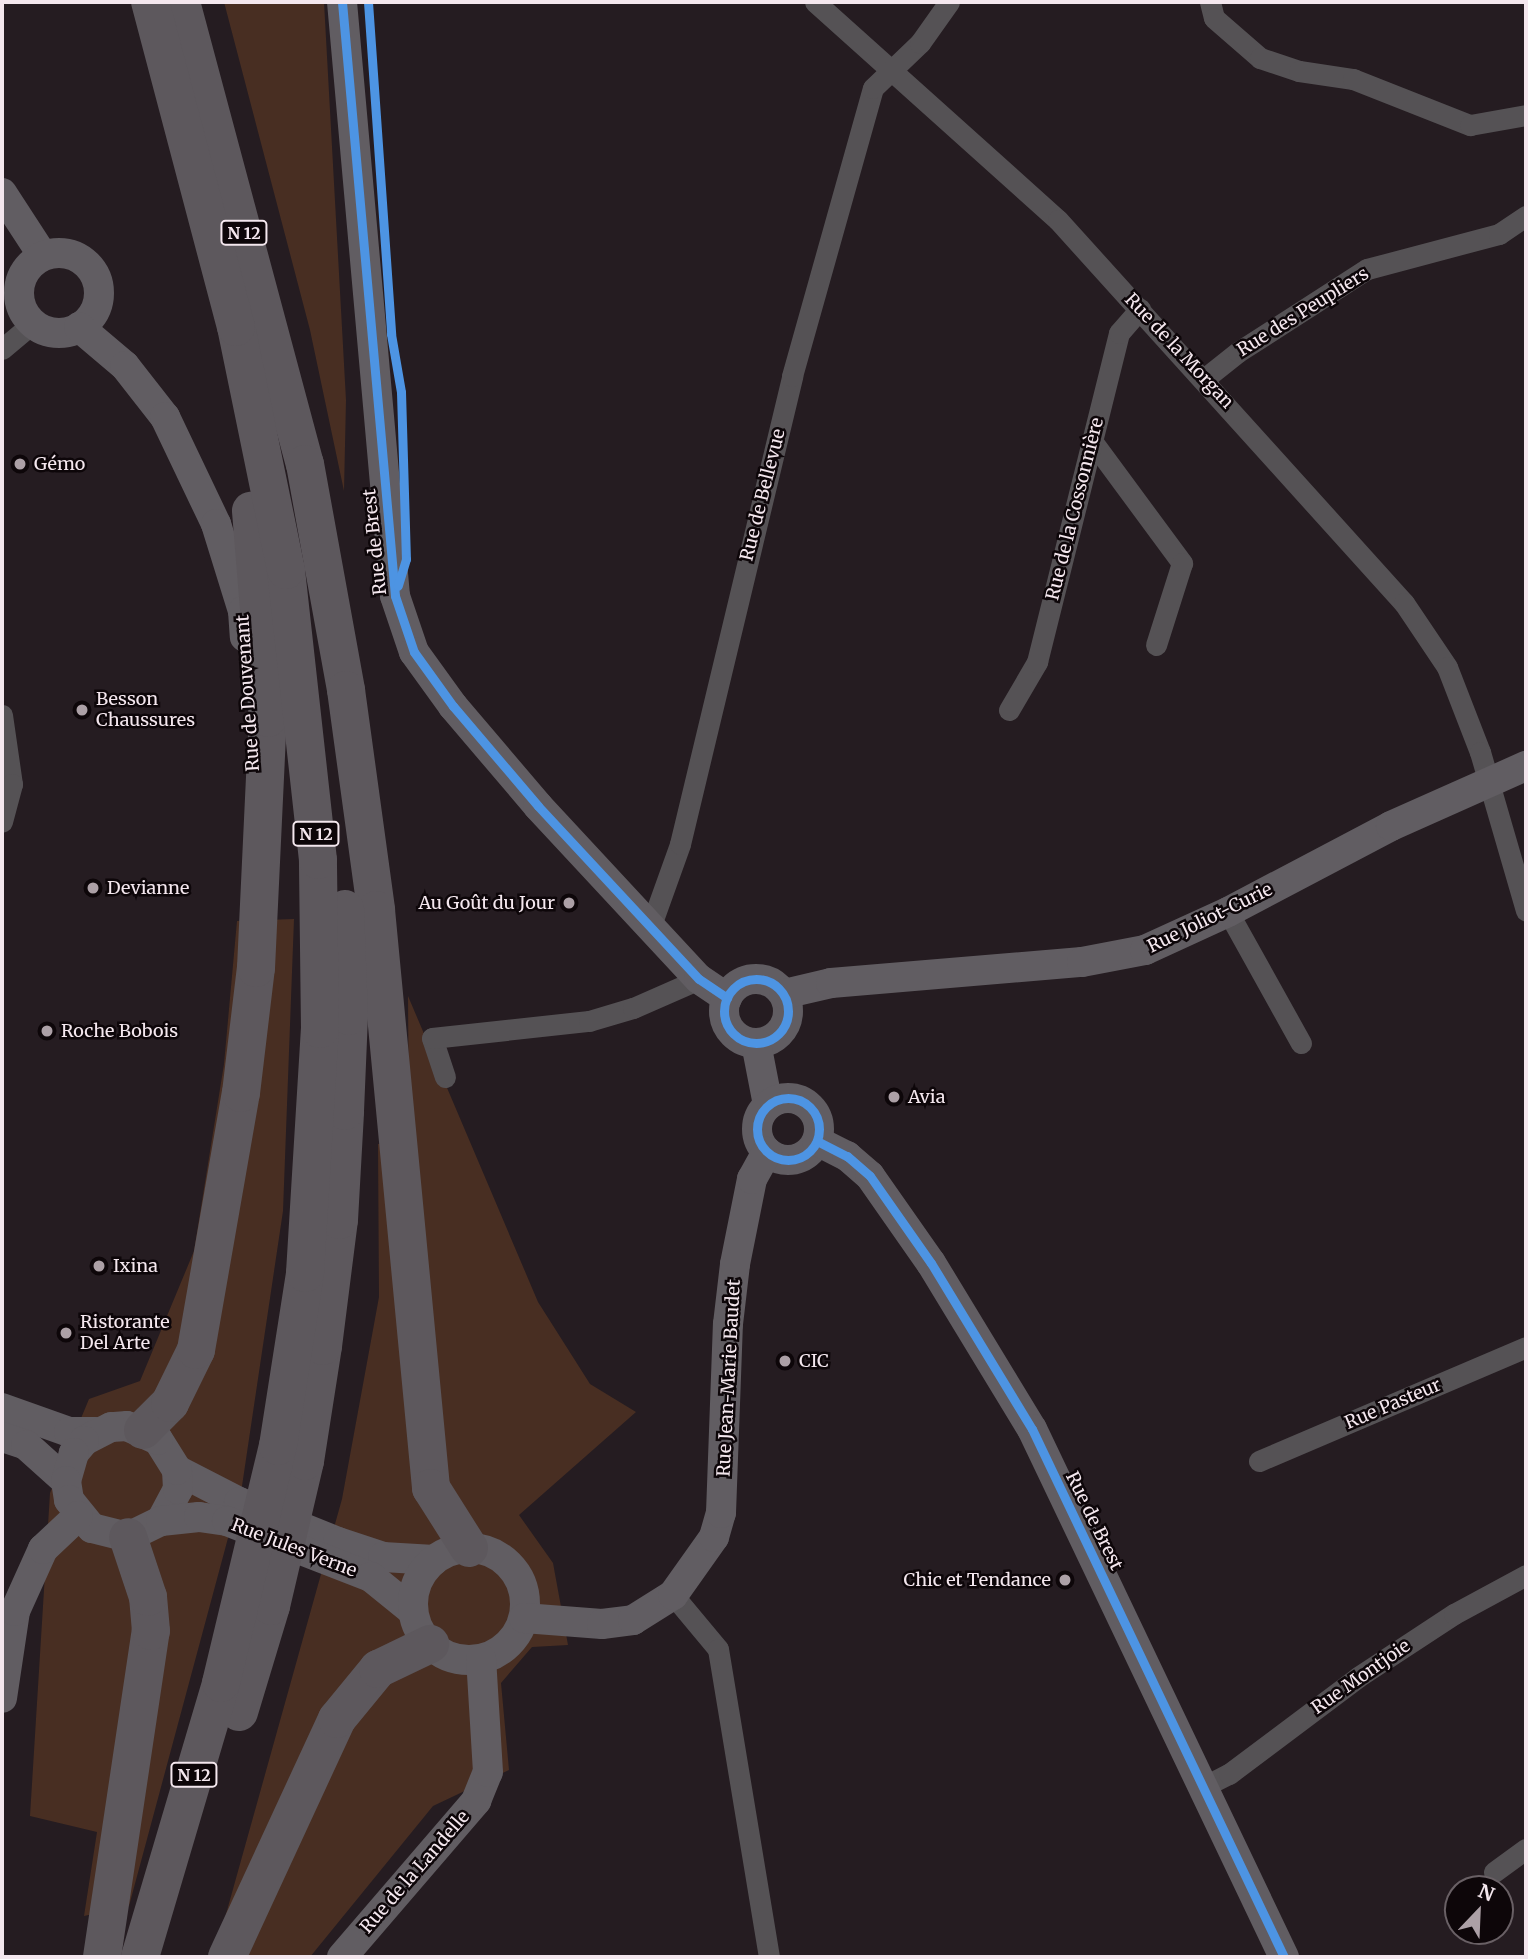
<!DOCTYPE html>
<html>
<head>
<meta charset="utf-8">
<style>
	body { margin:0 }
	#map { position:relative; width:1528px; height:1959px; overflow:hidden; background:#251c21; font-family:Merriweather,serif }
	div>[style] { position:absolute }
	.green>* { inset:0; background:#482e22 }
	.street>* { height:21px; margin:-10.5px; padding:0 10.5px; transform-origin:10.5px; border-radius:10.5px; background:#555255 }
	.secondary>* { height:30px; margin:-15px; padding:0 15px; transform-origin:15px; border-radius:15px; background:#615d62 }
	.secondary>.ring { margin:-15px; padding:0; box-sizing:content-box; background:none; border:30px solid #615d62; border-radius:50% }
	.highway>* { height:38px; margin:-19px; padding:0 19px; transform-origin:19px; border-radius:19px; background:#5d585d }
	.cycleway>* { height:9px; margin:-4.5px; padding:0 4.5px; transform-origin:4.5px; border-radius:4.5px; background:#4d94e3 }
	.cycleway>.ring { margin:-4.5px; padding:0; box-sizing:content-box; background:none; border:9px solid #4d94e3; border-radius:50% }
	.dots>* { width:19px; height:19px; translate:-50% -50%; box-sizing:border-box; border:4px solid #0d0609; border-radius:50% }
	span { translate:-50% -50%; white-space:nowrap; text-align:center; line-height:1.15; -webkit-text-stroke:5px #0d0609; paint-order:stroke }
	.shield-label span { padding:2px 5px; background:#0d0609; border:2px solid; border-radius:5px; -webkit-text-stroke-width:0 }
	.shield-label { font-size:16px; color:#f4e7ee; font-weight:700 }
	.street-label { font-size:18px; color:#f4e7ee }
	.poi-label { font-size:18px; color:#f4e7ee }
	.left { translate:0 -50%; text-align:left }
	.right { translate:-100% -50%; text-align:right }
	.frame { position:absolute; inset:0; border:4px solid #f4e7ee; pointer-events:none }
	.north { position:absolute; left:1444px; top:1875px; width:70px; height:70px; box-sizing:border-box; background:#0d0609; border:2px solid #696065; border-radius:50%; rotate:23deg; font-size:19px; font-weight:700; line-height:28px; text-align:center; color:#f4e7ee }
	.north::after { content:''; display:block; margin:auto; width:24px; height:32px; background:#aca0a6; clip-path:polygon(50% 0,100% 100%,50% 72%,0 100%) }
</style>
</head>
<body>
<div id="map">
	<div class="green">
		<i style="clip-path:polygon(224px 2px,324px 2px,346px 400px,344px 491px,310px 330px)"></i>
		<i style="clip-path:polygon(294px 919px,283px 1211px,242px 1486px,129px 1906px,84px 1916px,97px 1832px,30px 1816px,50px 1493px,89px 1399px,140px 1381px,194px 1251px,224px 1064px,237px 921px)"></i>
		<i style="clip-path:polygon(408px 996px,538px 1302px,590px 1384px,636px 1412px,519px 1515px,553px 1563px,568px 1645px,532px 1647px,501px 1683px,509px 1770px,433px 1806px,310px 1957px,248px 1957px,221px 1932px,342px 1499px,379px 1297px,378px 1144px,409px 1141px)"></i>
	</div>
	<div class="street">
		<i style="left:815px;top:2px;width:326px;rotate:41.9deg"></i>
		<i style="left:1058px;top:220px;width:516px;rotate:47.91deg"></i>
		<i style="left:1404px;top:603px;width:77px;rotate:56.1deg"></i>
		<i style="left:1447px;top:667px;width:91px;rotate:68.8deg"></i>
		<i style="left:1480px;top:752px;width:165px;rotate:73.8deg"></i>
		<i style="left:1210px;top:2px;width:16px;rotate:76deg"></i>
		<i style="left:1214px;top:18px;width:61px;rotate:41deg"></i>
		<i style="left:1260px;top:58px;width:41px;rotate:18.4deg"></i>
		<i style="left:1299px;top:71px;width:55px;rotate:8.4deg"></i>
		<i style="left:1353px;top:79px;width:126px;rotate:21.5deg"></i>
		<i style="left:1470px;top:125px;width:57px;rotate:-10.1deg"></i>
		<i style="left:2px;top:349px;width:40px;rotate:-40deg"></i>
		<i style="left:1204px;top:379px;width:43px;rotate:-38.5deg"></i>
		<i style="left:1238px;top:352px;width:153px;rotate:-32.8deg"></i>
		<i style="left:1367px;top:269px;width:137px;rotate:-14.9deg"></i>
		<i style="left:1499px;top:234px;width:32px;rotate:-34deg"></i>
		<i style="left:1092px;top:441px;width:152px;rotate:53.6deg"></i>
		<i style="left:1182px;top:563px;width:86px;rotate:107.6deg"></i>
		<i style="left:1009px;top:710px;width:56px;rotate:-59.7deg"></i>
		<i style="left:1037px;top:662px;width:339px;rotate:-76deg"></i>
		<i style="left:1119px;top:333px;width:32px;rotate:-49deg"></i>
		<i style="left:2px;top:715px;width:70px;rotate:81.8deg"></i>
		<i style="left:12px;top:784px;width:39px;rotate:105deg"></i>
		<i style="left:1228px;top:912px;width:150px;rotate:60.9deg"></i>
		<i style="left:650px;top:928px;width:89px;rotate:-70.3deg"></i>
		<i style="left:680px;top:844px;width:481px;rotate:-76.5deg"></i>
		<i style="left:792px;top:376px;width:299px;rotate:-74.3deg"></i>
		<i style="left:873px;top:88px;width:65px;rotate:-43.8deg"></i>
		<i style="left:920px;top:43px;width:50px;rotate:-54.7deg"></i>
		<i style="left:445px;top:1077px;width:41px;rotate:-108.4deg"></i>
		<i style="left:432px;top:1038px;width:158px;rotate:-6.2deg"></i>
		<i style="left:589px;top:1021px;width:46px;rotate:-16.5deg"></i>
		<i style="left:633px;top:1008px;width:72px;rotate:-23.7deg"></i>
		<i style="left:1259px;top:1461px;width:290px;rotate:-23.1deg"></i>
		<i style="left:673px;top:1595px;width:70px;rotate:50.2deg"></i>
		<i style="left:718px;top:1649px;width:312px;rotate:80.6deg"></i>
		<i style="left:1201px;top:1788px;width:31px;rotate:-27deg"></i>
		<i style="left:1229px;top:1774px;width:161px;rotate:-36.9deg"></i>
		<i style="left:1358px;top:1677px;width:115px;rotate:-33.3deg"></i>
		<i style="left:1454px;top:1614px;width:82px;rotate:-28.4deg"></i>
		<i style="left:1494px;top:1872px;width:39px;rotate:-36deg"></i>
	</div>
	<div class="secondary">
		<i style="left:342px;top:2px;width:596px;rotate:84.9deg"></i>
		<i style="left:395px;top:596px;width:59px;rotate:71.3deg"></i>
		<i style="left:414px;top:652px;width:67px;rotate:54.2deg"></i>
		<i style="left:453px;top:706px;width:131px;rotate:49.6deg"></i>
		<i style="left:538px;top:806px;width:236px;rotate:47.1deg"></i>
		<i style="left:699px;top:979px;width:34px;rotate:34deg"></i>
		<i style="left:2px;top:193px;width:75px;rotate:56.9deg"></i>
		<i class="ring" style="left:19px;top:253px;width:50px;height:50px"></i>
		<i style="left:79px;top:327px;width:60px;rotate:40.3deg"></i>
		<i style="left:125px;top:366px;width:65px;rotate:51.9deg"></i>
		<i style="left:165px;top:417px;width:119px;rotate:64.5deg"></i>
		<i style="left:216px;top:524px;width:91px;rotate:72.8deg"></i>
		<i style="left:243px;top:611px;width:26px;rotate:86deg"></i>
		<i class="ring" style="left:724px;top:979px;width:34px;height:34px"></i>
		<i style="left:784px;top:994px;width:48px;rotate:-13.2deg"></i>
		<i style="left:831px;top:983px;width:252px;rotate:-4.8deg"></i>
		<i style="left:1082px;top:962px;width:64px;rotate:-10.8deg"></i>
		<i style="left:1145px;top:950px;width:91px;rotate:-24.6deg"></i>
		<i style="left:1228px;top:912px;width:184px;rotate:-27.8deg"></i>
		<i style="left:1391px;top:826px;width:148px;rotate:-24deg"></i>
		<i style="left:756px;top:1043px;width:63px;rotate:79deg"></i>
		<i class="ring" style="left:757px;top:1098px;width:32px;height:32px"></i>
		<i style="left:817px;top:1141px;width:34px;rotate:27deg"></i>
		<i style="left:847px;top:1156px;width:30px;rotate:41deg"></i>
		<i style="left:870px;top:1176px;width:106px;rotate:55deg"></i>
		<i style="left:931px;top:1263px;width:194px;rotate:58.7deg"></i>
		<i style="left:1032px;top:1429px;width:585px;rotate:64.49deg"></i>
		<i style="left:2px;top:1408px;width:71px;rotate:19.7deg"></i>
		<i style="left:69px;top:1432px;width:27px"></i>
		<i style="left:2px;top:1437px;width:25px;rotate:18deg"></i>
		<i style="left:26px;top:1445px;width:54px;rotate:42deg"></i>
		<i style="left:177px;top:1470px;width:70px;rotate:27.3deg"></i>
		<i style="left:239px;top:1502px;width:107px;rotate:22deg"></i>
		<i style="left:338px;top:1542px;width:47px;rotate:18.4deg"></i>
		<i style="left:383px;top:1557px;width:51px;rotate:3.4deg"></i>
		<i style="left:161px;top:1521px;width:36px;rotate:-62deg"></i>
		<i style="left:178px;top:1489px;width:19px;rotate:-93deg"></i>
		<i style="left:177px;top:1470px;width:36px;rotate:-122deg"></i>
		<i style="left:158px;top:1440px;width:34px;rotate:-156deg"></i>
		<i style="left:127px;top:1426px;width:16px;rotate:176deg"></i>
		<i style="left:111px;top:1427px;width:30px;rotate:153deg"></i>
		<i style="left:84px;top:1441px;width:16px;rotate:130deg"></i>
		<i style="left:74px;top:1453px;width:29px;rotate:106deg"></i>
		<i style="left:66px;top:1481px;width:19px;rotate:81deg"></i>
		<i style="left:69px;top:1500px;width:36px;rotate:51deg"></i>
		<i style="left:92px;top:1528px;width:37px;rotate:14deg"></i>
		<i style="left:128px;top:1537px;width:37px;rotate:-26deg"></i>
		<i style="left:161px;top:1521px;width:38px;rotate:-6deg"></i>
		<i style="left:199px;top:1517px;width:28px;rotate:8deg"></i>
		<i style="left:227px;top:1521px;width:155px;rotate:21.3deg"></i>
		<i style="left:371px;top:1577px;width:54px;rotate:39deg"></i>
		<i class="ring" style="left:413px;top:1548px;width:82px;height:82px"></i>
		<i style="left:524px;top:1618px;width:78px;rotate:4.4deg"></i>
		<i style="left:602px;top:1624px;width:31px;rotate:-7deg"></i>
		<i style="left:633px;top:1620px;width:47px;rotate:-32deg"></i>
		<i style="left:673px;top:1595px;width:71px;rotate:-54.7deg"></i>
		<i style="left:714px;top:1537px;width:25px;rotate:-74deg"></i>
		<i style="left:721px;top:1513px;width:189px;rotate:-87.9deg"></i>
		<i style="left:728px;top:1324px;width:60px;rotate:-83.3deg"></i>
		<i style="left:735px;top:1264px;width:87px;rotate:-78.7deg"></i>
		<i style="left:752px;top:1179px;width:31px;rotate:-61deg"></i>
		<i style="left:2px;top:1698px;width:88px;rotate:-81.5deg"></i>
		<i style="left:15px;top:1611px;width:68px;rotate:-65.7deg"></i>
		<i style="left:43px;top:1549px;width:48px;rotate:-43.3deg"></i>
		<i style="left:342px;top:1957px;width:206px;rotate:-49.3deg"></i>
		<i style="left:476px;top:1801px;width:31px;rotate:-68deg"></i>
		<i style="left:488px;top:1772px;width:113px;rotate:-93.5deg"></i>
	</div>
	<div class="highway">
		<i style="left:181px;top:2px;width:478px;rotate:75deg"></i>
		<i style="left:305px;top:464px;width:230px;rotate:79.7deg"></i>
		<i style="left:346px;top:690px;width:222px;rotate:82.2deg"></i>
		<i style="left:376px;top:910px;width:581px;rotate:84.56deg"></i>
		<i style="left:431px;top:1488px;width:71px;rotate:57.7deg"></i>
		<i style="left:143px;top:1430px;width:38px;rotate:-45deg"></i>
		<i style="left:170px;top:1403px;width:59px;rotate:-63.9deg"></i>
		<i style="left:196px;top:1350px;width:261px;rotate:-80.1deg"></i>
		<i style="left:241px;top:1093px;width:126px;rotate:-83.2deg"></i>
		<i style="left:256px;top:968px;width:250px;rotate:-87.3deg"></i>
		<i style="left:268px;top:718px;width:208px;rotate:-94.7deg"></i>
		<i style="left:239px;top:1712px;width:111px;rotate:-73.2deg"></i>
		<i style="left:271px;top:1606px;width:149px;rotate:-76.8deg"></i>
		<i style="left:305px;top:1461px;width:116px;rotate:-81.1deg"></i>
		<i style="left:323px;top:1346px;width:127px;rotate:-82.8deg"></i>
		<i style="left:339px;top:1220px;width:109px;rotate:-86.8deg"></i>
		<i style="left:345px;top:1111px;width:95px;rotate:-87.6deg"></i>
		<i style="left:349px;top:1016px;width:107px;rotate:-92.1deg"></i>
		<i style="left:102px;top:1957px;width:330px;rotate:-81.5deg"></i>
		<i style="left:151px;top:1631px;width:34px;rotate:-95deg"></i>
		<i style="left:148px;top:1597px;width:63px;rotate:-108.4deg"></i>
		<i style="left:140px;top:1957px;width:286px;rotate:-73.5deg"></i>
		<i style="left:221px;top:1683px;width:244px;rotate:-76.5deg"></i>
		<i style="left:278px;top:1446px;width:175px;rotate:-81.1deg"></i>
		<i style="left:305px;top:1273px;width:244px;rotate:-86.5deg"></i>
		<i style="left:320px;top:1029px;width:169px;rotate:-90.7deg"></i>
		<i style="left:318px;top:860px;width:292px;rotate:-96.3deg"></i>
		<i style="left:286px;top:570px;width:248px;rotate:-101.6deg"></i>
		<i style="left:236px;top:327px;width:336px;rotate:-104.8deg"></i>
		<i style="left:227px;top:1957px;width:262px;rotate:-65.2deg"></i>
		<i style="left:337px;top:1719px;width:65px;rotate:-50.6deg"></i>
		<i style="left:378px;top:1669px;width:58px;rotate:-25.7deg"></i>
	</div>
	<div class="cycleway">
		<i style="left:342px;top:2px;width:596px;rotate:84.9deg"></i>
		<i style="left:395px;top:596px;width:59px;rotate:71.3deg"></i>
		<i style="left:414px;top:652px;width:67px;rotate:54.2deg"></i>
		<i style="left:453px;top:706px;width:131px;rotate:49.6deg"></i>
		<i style="left:538px;top:806px;width:236px;rotate:47.1deg"></i>
		<i style="left:699px;top:979px;width:34px;rotate:34deg"></i>
		<i style="left:368px;top:2px;width:333px;rotate:86deg"></i>
		<i style="left:391px;top:334px;width:59px;rotate:80.2deg"></i>
		<i style="left:401px;top:392px;width:167px;rotate:88.3deg"></i>
		<i style="left:406px;top:559px;width:28px;rotate:107deg"></i>
		<i class="ring" style="left:724px;top:979px;width:55px;height:55px"></i>
		<i class="ring" style="left:757px;top:1098px;width:53px;height:53px"></i>
		<i style="left:817px;top:1141px;width:34px;rotate:27deg"></i>
		<i style="left:847px;top:1156px;width:30px;rotate:41deg"></i>
		<i style="left:870px;top:1176px;width:106px;rotate:55deg"></i>
		<i style="left:931px;top:1263px;width:194px;rotate:58.7deg"></i>
		<i style="left:1032px;top:1429px;width:585px;rotate:64.49deg"></i>
	</div>
	<div class="dots">
		<i style="left:20px;top:464px;background:#aca0a6"></i>
		<i style="left:82px;top:710px;background:#aca0a6"></i>
		<i style="left:93px;top:888px;background:#aca0a6"></i>
		<i style="left:569px;top:903px;background:#aca0a6"></i>
		<i style="left:47px;top:1031px;background:#aca0a6"></i>
		<i style="left:894px;top:1097px;background:#aca0a6"></i>
		<i style="left:99px;top:1266px;background:#aca0a6"></i>
		<i style="left:66px;top:1333px;background:#aca0a6"></i>
		<i style="left:785px;top:1361px;background:#aca0a6"></i>
		<i style="left:1065px;top:1580px;background:#aca0a6"></i>
	</div>
	<div class="shield-label">
		<span style="left:244px;top:233px">N 12</span>
		<span style="left:316px;top:834px">N 12</span>
		<span style="left:194px;top:1775px">N 12</span>
	</div>
	<div class="street-label">
		<span style="left:1303px;top:312px;rotate:-32deg">Rue des Peupliers</span>
		<span style="left:1179px;top:351px;rotate:47deg">Rue de la Morgan</span>
		<span style="left:763px;top:495px;rotate:-76deg">Rue de Bellevue</span>
		<span style="left:1075px;top:509px;rotate:-76deg">Rue de la Cossonnière</span>
		<span style="left:375px;top:542px;rotate:-96deg">Rue de Brest</span>
		<span style="left:248px;top:693px;rotate:-94deg">Rue de Douvenant</span>
		<span style="left:1210px;top:918px;rotate:-26deg">Rue Joliot-Curie</span>
		<span style="left:729px;top:1378px;rotate:-87deg">Rue Jean-Marie Baudet</span>
		<span style="left:1393px;top:1404px;rotate:-23deg">Rue Pasteur</span>
		<span style="left:1094px;top:1521px;rotate:64deg">Rue de Brest</span>
		<span style="left:294px;top:1548px;rotate:21deg">Rue Jules Verne</span>
		<span style="left:1361px;top:1677px;rotate:-35deg">Rue Montjoie</span>
		<span style="left:415px;top:1872px;rotate:-49deg">Rue de la Landelle</span>
	</div>
	<div class="poi-label">
		<span class="left" style="left:34px;top:464px">Gémo</span>
		<span class="left" style="left:96px;top:710px">Besson<br>Chaussures</span>
		<span class="left" style="left:107px;top:888px">Devianne</span>
		<span class="right" style="left:555px;top:903px">Au Goût du Jour</span>
		<span class="left" style="left:61px;top:1031px">Roche Bobois</span>
		<span class="left" style="left:908px;top:1097px">Avia</span>
		<span class="left" style="left:113px;top:1266px">Ixina</span>
		<span class="left" style="left:80px;top:1333px">Ristorante<br>Del Arte</span>
		<span class="left" style="left:799px;top:1361px">CIC</span>
		<span class="right" style="left:1051px;top:1580px">Chic et Tendance</span>
	</div>
	<div class="frame"></div>
	<div class="north">N</div>
</div>
</body>
</html>
